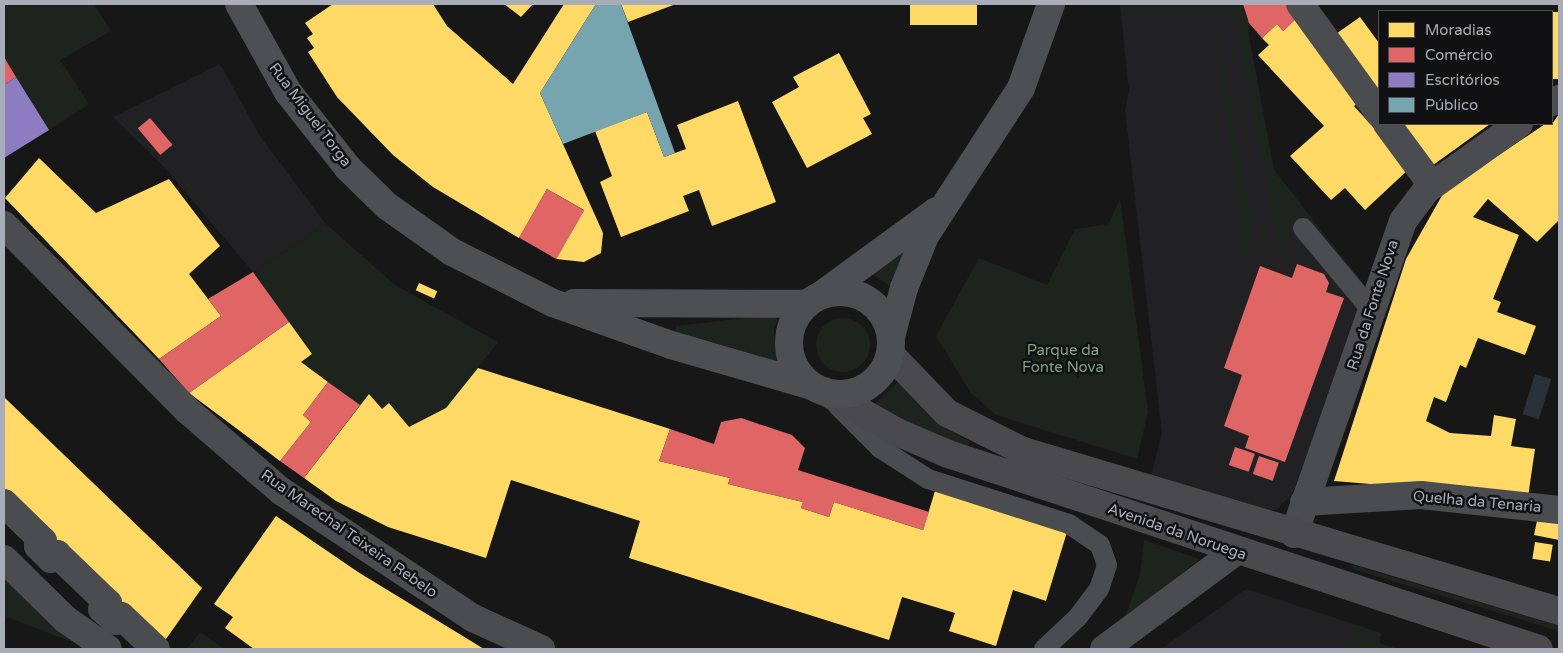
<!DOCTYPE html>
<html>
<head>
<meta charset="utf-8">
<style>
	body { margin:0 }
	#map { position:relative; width:1563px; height:653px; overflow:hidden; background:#171717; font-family:"Varela Round",sans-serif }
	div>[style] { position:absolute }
	.built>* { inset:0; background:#212123 }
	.green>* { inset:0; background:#1d241e }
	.round { border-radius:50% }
	.water>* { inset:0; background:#2a3239; transform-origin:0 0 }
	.homes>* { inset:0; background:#ffd966; transform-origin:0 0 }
	.shops>* { inset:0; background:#e06666; transform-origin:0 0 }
	.offices>* { inset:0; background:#8e7cc3 }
	.public>* { inset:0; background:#76a5af }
	.lane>* { height:20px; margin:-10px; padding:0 10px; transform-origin:10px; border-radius:10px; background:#4b4c50 }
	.street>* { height:28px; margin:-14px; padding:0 14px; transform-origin:14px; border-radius:14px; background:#4b4c50 }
	.secondary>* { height:28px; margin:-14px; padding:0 14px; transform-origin:14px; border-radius:14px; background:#4a4a4e }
	.primary>* { height:28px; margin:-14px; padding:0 14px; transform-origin:14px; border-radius:14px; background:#4d4f52 }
	.primary>.ring { margin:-14px; padding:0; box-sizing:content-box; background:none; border:28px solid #4d4f52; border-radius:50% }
	span { translate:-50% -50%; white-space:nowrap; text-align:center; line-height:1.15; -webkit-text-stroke:5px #111113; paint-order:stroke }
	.street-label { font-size:15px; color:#a8adb8 }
	.park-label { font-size:15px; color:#7fa381 }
	.frame { position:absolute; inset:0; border:5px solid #a8adb8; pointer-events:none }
	.legend { position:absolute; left:1378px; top:10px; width:175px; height:115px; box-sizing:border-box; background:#111113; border:1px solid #4d4f55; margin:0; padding:6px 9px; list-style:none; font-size:15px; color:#a8adb8 }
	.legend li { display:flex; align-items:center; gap:10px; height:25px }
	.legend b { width:25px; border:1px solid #4d4f55 }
</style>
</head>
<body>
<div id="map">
	<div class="built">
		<i style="clip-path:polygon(1120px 4px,1243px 4px,1274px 170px,1363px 283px,1357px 313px,1293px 493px,1277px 509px,1265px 512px,1149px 483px,1162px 434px,1125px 110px,1129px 91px)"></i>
		<i style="clip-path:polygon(220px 64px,260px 136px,326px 224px,253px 272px,166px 169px,113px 117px)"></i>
		<i style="clip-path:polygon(1246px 589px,1381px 633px,1379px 643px,1398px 649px,1161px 649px)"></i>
	</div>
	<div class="green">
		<i style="clip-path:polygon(4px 4px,94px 4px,111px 31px,60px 60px,89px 104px,49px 130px,4px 57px)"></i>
		<i style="clip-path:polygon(1213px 4px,1253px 233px,1244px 261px)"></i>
		<i style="clip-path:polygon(1233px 4px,1243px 4px,1249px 23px,1248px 46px,1274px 170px,1300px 203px,1283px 253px,1272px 249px,1276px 235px)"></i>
		<i style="clip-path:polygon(1120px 198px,1148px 412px,1137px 459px,996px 415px,971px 393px,936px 336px,979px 258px,1047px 285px,1075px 229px,1109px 224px)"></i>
		<i style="clip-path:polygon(326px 224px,395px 285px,498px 342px,446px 408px,409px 427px,389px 403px,382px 409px,369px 394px,360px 405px,301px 362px,312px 354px,253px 272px)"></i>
		<i style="clip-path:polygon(912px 238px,892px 288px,867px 270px)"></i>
		<i style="clip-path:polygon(780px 314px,774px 330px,778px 371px,674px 341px,676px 326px)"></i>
		<i class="round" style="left:816px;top:318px;width:54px;height:54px"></i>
		<i style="clip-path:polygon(898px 382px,947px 428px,970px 442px,966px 449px,872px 407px)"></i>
		<i style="clip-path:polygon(1144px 540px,1200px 559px,1124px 620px,1140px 575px)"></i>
		<i style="clip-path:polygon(1353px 565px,1559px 626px,1559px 631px,1352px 569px)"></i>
		<i style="clip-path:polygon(4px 575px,72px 642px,4px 616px)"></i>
		<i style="clip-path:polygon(1356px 625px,1381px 633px,1379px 643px,1398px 649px,1348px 649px)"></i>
		<i style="clip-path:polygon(200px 632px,224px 649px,187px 649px)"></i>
	</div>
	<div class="water">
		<i style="left:1535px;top:374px;width:17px;height:42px;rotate:17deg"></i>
	</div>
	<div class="homes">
		<i style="clip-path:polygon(333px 4px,433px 4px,447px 26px,513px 84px,564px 4px,596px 4px,540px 93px,603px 233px,601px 253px,584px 262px,556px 259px,584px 210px,547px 189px,519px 238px,433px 187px,393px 155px,337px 97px,308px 52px,314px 48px,307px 38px,313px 34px,305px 23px)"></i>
		<i style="clip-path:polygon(504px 4px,533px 4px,521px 17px)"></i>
		<i style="clip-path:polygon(621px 4px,676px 4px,628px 22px)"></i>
		<i style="left:910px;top:4px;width:67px;height:21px"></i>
		<i style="left:1559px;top:12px;width:67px;height:8px;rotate:90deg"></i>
		<i style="clip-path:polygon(1301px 14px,1358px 103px,1354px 106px,1410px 168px,1365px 210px,1345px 188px,1331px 200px,1290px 156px,1324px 126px,1258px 55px,1269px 45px,1262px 38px,1277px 24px,1283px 31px)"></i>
		<i style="clip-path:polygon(1360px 17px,1379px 43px,1379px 99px,1333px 36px)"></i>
		<i style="clip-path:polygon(839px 53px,871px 114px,863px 118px,872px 134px,807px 168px,772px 102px,799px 87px,793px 77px)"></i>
		<i style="clip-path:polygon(738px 101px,776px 202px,712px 226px,699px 190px,683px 196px,689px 211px,621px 237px,600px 182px,612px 176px,595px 131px,647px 112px,664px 157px,686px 149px,677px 125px)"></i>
		<i style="clip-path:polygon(1559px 114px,1559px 220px,1537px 242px,1488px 199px,1473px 217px,1519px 235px,1493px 299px,1501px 302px,1497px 312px,1536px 326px,1525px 355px,1478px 338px,1466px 368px,1460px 365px,1446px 402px,1434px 397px,1426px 421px,1450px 433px,1491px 436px,1494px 415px,1516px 419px,1511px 446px,1535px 449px,1528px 497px,1334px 481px,1406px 259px,1444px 192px,1545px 124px,1552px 124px)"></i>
		<i style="clip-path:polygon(1397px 124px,1490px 124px,1429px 168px)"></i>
		<i style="clip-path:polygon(39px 158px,96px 213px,169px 179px,220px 246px,189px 274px,221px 316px,159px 359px,5px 198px)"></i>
		<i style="left:419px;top:283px;width:20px;height:8px;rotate:24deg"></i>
		<i style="clip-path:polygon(289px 322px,312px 354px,301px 362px,328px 382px,303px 415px,311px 422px,280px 461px,189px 393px)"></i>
		<i style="clip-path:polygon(478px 368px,670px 429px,659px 461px,730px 478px,728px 484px,803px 502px,801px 508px,829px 517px,834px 502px,923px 530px,935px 491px,1067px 532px,1046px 601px,1013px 590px,996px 646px,949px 631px,955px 613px,902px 597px,889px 640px,629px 558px,640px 521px,511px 480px,486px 558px,388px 527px,336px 501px,304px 478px,369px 394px,382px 409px,389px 403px,409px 427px,446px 408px)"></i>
		<i style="clip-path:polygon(4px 397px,202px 588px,159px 649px,4px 503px)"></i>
		<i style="clip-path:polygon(276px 516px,358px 572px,484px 649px,254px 649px,225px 628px,233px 617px,214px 604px)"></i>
		<i style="clip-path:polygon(1538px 516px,1559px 518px,1559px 540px,1534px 535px)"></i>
		<i style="left:1535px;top:542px;width:18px;height:17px;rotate:9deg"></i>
	</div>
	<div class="shops">
		<i style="clip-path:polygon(1243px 4px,1293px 4px,1301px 14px,1283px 31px,1277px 24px,1262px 38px,1249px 23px)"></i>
		<i style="clip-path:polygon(4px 57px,16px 77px,4px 85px)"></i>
		<i style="left:150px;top:118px;width:35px;height:16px;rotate:50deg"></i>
		<i style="left:547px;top:189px;width:43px;height:56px;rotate:30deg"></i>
		<i style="clip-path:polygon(1297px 264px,1324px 274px,1329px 283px,1326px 292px,1344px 298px,1285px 462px,1245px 448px,1249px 436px,1224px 426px,1242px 375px,1224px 368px,1260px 266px,1292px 278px)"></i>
		<i style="clip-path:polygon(253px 272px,289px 322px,189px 393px,159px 359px,221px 316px,208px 299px)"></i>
		<i style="clip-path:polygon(328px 382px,360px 405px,304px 478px,280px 461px,311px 422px,303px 415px)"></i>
		<i style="clip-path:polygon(741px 418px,792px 435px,805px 448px,798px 470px,929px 512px,923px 530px,834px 502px,829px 517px,801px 508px,803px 502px,728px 484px,730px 478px,659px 461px,670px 429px,714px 444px,721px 422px)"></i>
		<i style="left:1235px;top:447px;width:21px;height:19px;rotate:19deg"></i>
		<i style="left:1259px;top:456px;width:21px;height:19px;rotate:19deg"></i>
	</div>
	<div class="offices">
		<i style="clip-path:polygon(16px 77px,49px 130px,4px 158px,4px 85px)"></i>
	</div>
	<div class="public">
		<i style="clip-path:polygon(596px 4px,621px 4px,675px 153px,664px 157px,647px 112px,563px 144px,540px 93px)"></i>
	</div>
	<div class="lane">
		<i style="left:1303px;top:228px;width:109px;rotate:50.2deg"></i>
		<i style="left:837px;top:405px;width:61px;rotate:45deg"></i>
		<i style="left:880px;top:448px;width:57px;rotate:32.9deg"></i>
		<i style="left:928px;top:479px;width:148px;rotate:17.7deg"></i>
		<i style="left:1069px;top:524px;width:37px;rotate:34deg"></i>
		<i style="left:1100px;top:545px;width:21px;rotate:71deg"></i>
		<i style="left:1107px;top:565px;width:25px;rotate:108deg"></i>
		<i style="left:1099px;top:589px;width:35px;rotate:127deg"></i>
		<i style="left:1078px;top:617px;width:47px;rotate:136.7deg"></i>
	</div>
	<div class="street">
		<i style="left:1300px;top:4px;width:135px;rotate:54.1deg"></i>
		<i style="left:1552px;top:102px;width:8px;rotate:-23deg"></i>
		<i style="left:1387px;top:124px;width:76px;rotate:53.6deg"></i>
		<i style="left:4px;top:225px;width:260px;rotate:45.3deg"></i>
		<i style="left:187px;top:410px;width:124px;rotate:40.8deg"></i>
		<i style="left:281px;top:491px;width:230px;rotate:33.5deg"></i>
		<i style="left:473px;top:618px;width:75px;rotate:24.5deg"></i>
		<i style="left:1304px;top:502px;width:117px;rotate:-3.4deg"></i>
		<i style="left:1421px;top:495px;width:139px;rotate:6.2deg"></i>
		<i style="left:4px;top:503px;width:54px;rotate:44.3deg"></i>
		<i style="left:43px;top:541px;width:7px;rotate:135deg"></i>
		<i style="left:38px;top:546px;width:18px;rotate:45deg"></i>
		<i style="left:51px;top:559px;width:8px;rotate:-40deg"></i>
		<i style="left:57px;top:554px;width:71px;rotate:43.9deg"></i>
		<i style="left:108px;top:603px;width:8px;rotate:135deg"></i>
		<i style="left:102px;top:609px;width:18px;rotate:41deg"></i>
		<i style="left:116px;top:621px;width:7px;rotate:-45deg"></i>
		<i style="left:121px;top:616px;width:48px;rotate:43.3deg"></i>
		<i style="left:1294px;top:534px;width:331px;rotate:-70.8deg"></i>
		<i style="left:1403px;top:221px;width:39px;rotate:-53deg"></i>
		<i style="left:1426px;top:190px;width:114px;rotate:-35.4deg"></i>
		<i style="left:4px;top:559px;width:86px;rotate:44.5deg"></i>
		<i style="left:65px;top:619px;width:52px;rotate:34.9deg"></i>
		<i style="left:1104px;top:649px;width:163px;rotate:-36.5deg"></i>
	</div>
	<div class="secondary">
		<i style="left:890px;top:354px;width:82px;rotate:46deg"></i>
		<i style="left:947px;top:413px;width:85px;rotate:26.6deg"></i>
		<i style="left:1023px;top:451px;width:559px;rotate:16.62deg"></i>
		<i style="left:824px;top:391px;width:84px;rotate:29.3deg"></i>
		<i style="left:897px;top:432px;width:56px;rotate:23.3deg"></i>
		<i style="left:948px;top:454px;width:622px;rotate:18.26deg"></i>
	</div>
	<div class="primary">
		<i style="left:239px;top:4px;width:101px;rotate:60.9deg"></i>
		<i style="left:288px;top:92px;width:97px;rotate:51.7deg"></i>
		<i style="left:348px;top:168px;width:54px;rotate:44.3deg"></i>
		<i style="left:387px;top:206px;width:80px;rotate:35.3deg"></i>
		<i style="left:452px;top:252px;width:113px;rotate:26.8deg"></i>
		<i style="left:553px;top:303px;width:125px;rotate:19.6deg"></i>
		<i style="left:671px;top:345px;width:147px;rotate:16.2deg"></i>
		<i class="ring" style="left:789px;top:292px;width:74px;height:74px"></i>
		<i style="left:820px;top:296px;width:144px;rotate:-36.2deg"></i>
		<i style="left:574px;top:303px;width:232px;rotate:0.2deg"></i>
		<i style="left:891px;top:337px;width:51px;rotate:-75.1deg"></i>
		<i style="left:904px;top:288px;width:56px;rotate:-68deg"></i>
		<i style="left:925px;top:236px;width:176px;rotate:-57deg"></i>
		<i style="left:1021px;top:88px;width:89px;rotate:-70.3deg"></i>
	</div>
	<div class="street-label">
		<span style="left:310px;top:115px;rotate:53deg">Rua Miguel Torga</span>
		<span style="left:1373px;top:305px;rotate:-72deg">Rua da Fonte Nova</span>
		<span style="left:1477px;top:502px;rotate:5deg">Quelha da Tenaria</span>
		<span style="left:1177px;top:532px;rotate:19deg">Avenida da Noruega</span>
		<span style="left:349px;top:534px;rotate:35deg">Rua Marechal Teixeira Rebelo</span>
	</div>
	<div class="park-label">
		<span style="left:1063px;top:359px">Parque da<br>Fonte Nova</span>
	</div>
	<div class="frame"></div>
	<ul class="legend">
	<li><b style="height:14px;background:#ffd966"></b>Moradias</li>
	<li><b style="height:14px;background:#e06666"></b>Comércio</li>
	<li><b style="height:14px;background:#8e7cc3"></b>Escritórios</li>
	<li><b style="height:14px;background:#76a5af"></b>Público</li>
	</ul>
</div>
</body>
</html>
